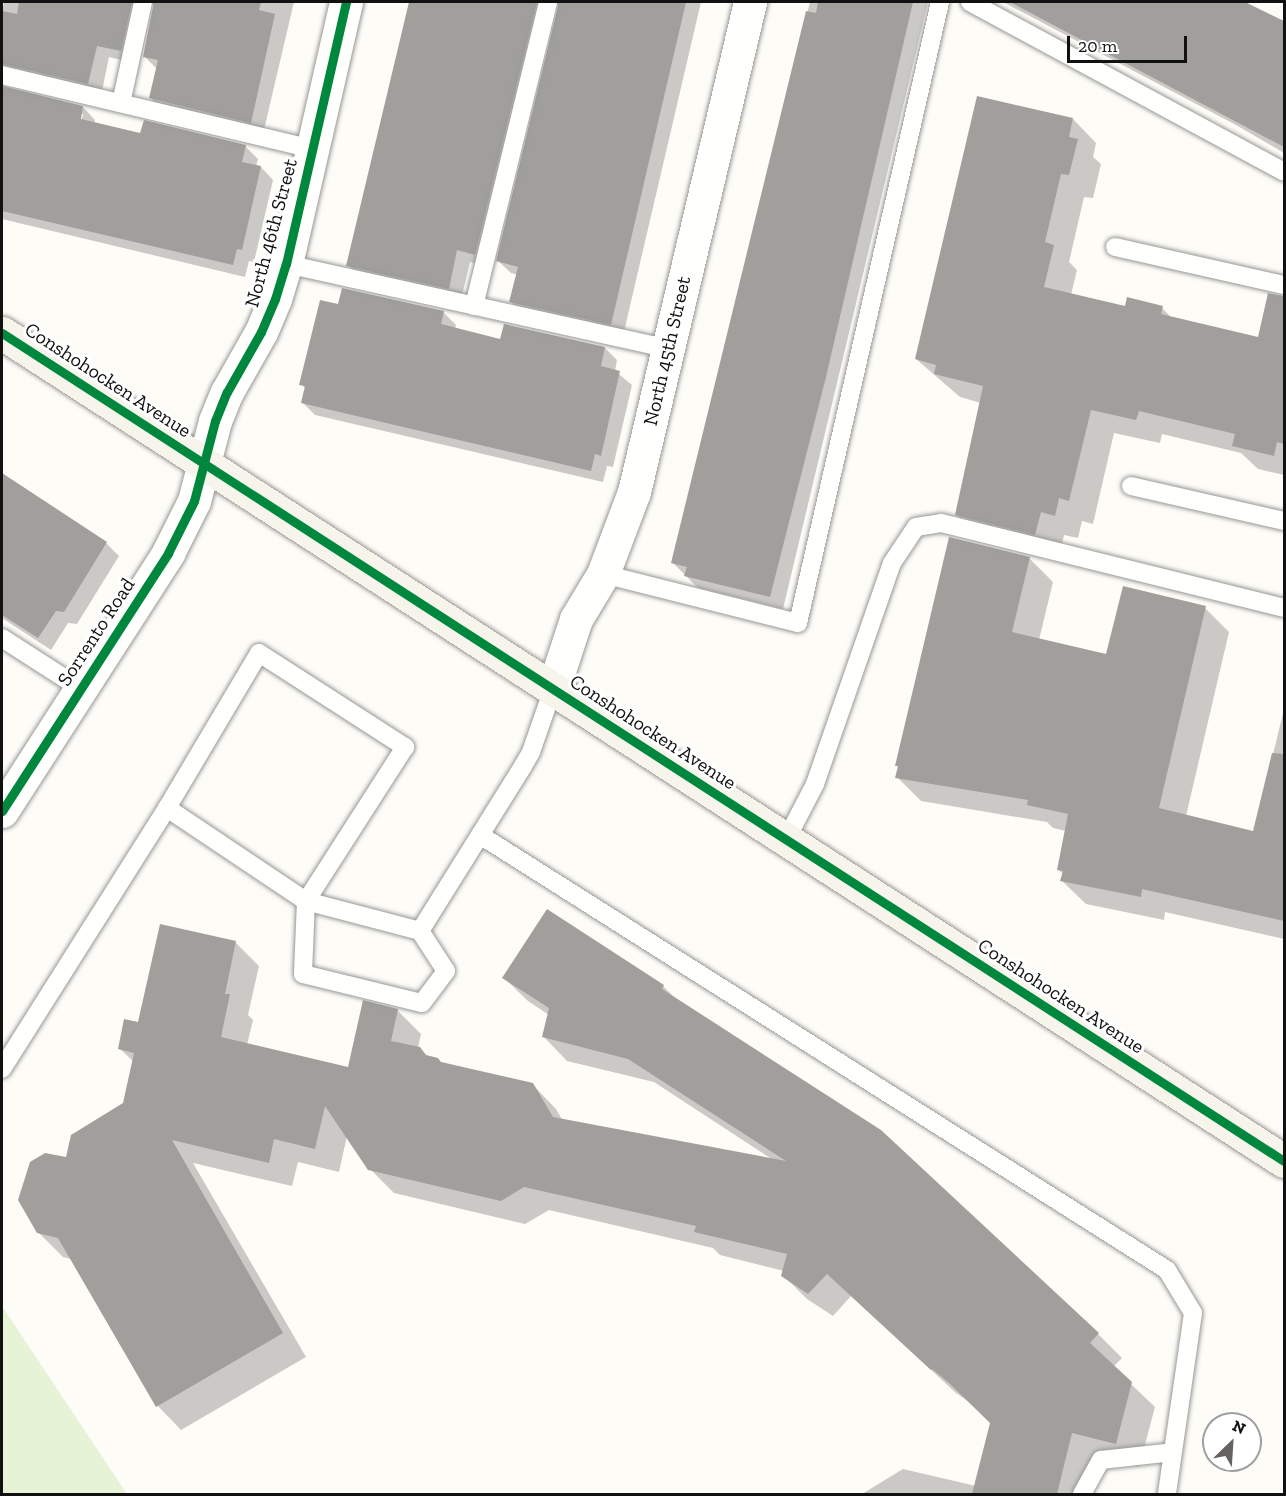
<!DOCTYPE html>
<html>
<head>
<meta charset="utf-8">
<style>
	body { margin:0 }
	#map { position:relative; width:1286px; height:1496px; overflow:hidden; background:#fdfcf7; font-family:"Zilla Slab",serif }
	div>[style] { position:absolute }
	.green>* { inset:0; background:#e7f3d7 }
	.shadow>* { inset:0; background:#0003 }
	.building>* { inset:0; background:#a19f9c }
	.roads { filter:drop-shadow(0 0 2px #979795) drop-shadow(0 0 2px #979795) }
	.service>* { height:18px; margin:-9px; padding:0 9px; transform-origin:9px; border-radius:9px; background:#fffffe }
	.minor>* { height:33px; margin:-16.5px; padding:0 16.5px; transform-origin:16.5px; border-radius:16.5px; background:#fffffe }
	.secondary>* { height:33px; margin:-16.5px; padding:0 16.5px; transform-origin:16.5px; border-radius:16.5px; background:#f6f4eb }
	.cycleway>* { height:9px; margin:-4.5px; padding:0 4.5px; transform-origin:4.5px; border-radius:4.5px; background:#00873e }
	span { translate:-50% -50%; white-space:nowrap; text-align:center; line-height:1.15; -webkit-text-stroke:6px #fff; paint-order:stroke }
	.street-label { font-size:20px; color:#111 }
	.frame { position:absolute; inset:0; border:3px solid #111; pointer-events:none }
	.north { position:absolute; left:1202px; top:1412px; width:60px; height:60px; box-sizing:border-box; background:#fff; border:2px solid #a0a0a0; border-radius:50%; rotate:25deg; font-size:16px; font-weight:700; line-height:24px; text-align:center; color:#111 }
	.north::after { content:''; display:block; margin:auto; width:21px; height:27px; background:#646362; clip-path:polygon(50% 0,100% 100%,50% 72%,0 100%) }
	.scale { position:absolute; left:1067px; top:36px; width:120px; height:27px; box-sizing:border-box; border:3px solid #111; border-top:0; padding-left:8px; font-size:18px; line-height:21px; white-space:nowrap; color:#111; -webkit-text-stroke:4px #fff; paint-order:stroke }
</style>
</head>
<body>
<div id="map">
	<div class="green">
		<i style="clip-path:polygon(2px 1306px,127px 1494px,2px 1494px)"></i>
	</div>
	<div class="shadow">
		<i style="clip-path:polygon(evenodd,4px 2px,294px 2px,263px 134px,163px 110px,150px 98px,157px 69px,144px 56px,156px 4px,147px 6px,133px 63px,109px 57px,101px 96px,7px 79px,3px 86px,83px 107px,95px 120px,94px 124px,142px 135px,245px 146px,258px 159px,256px 166px,261px 167px,273px 180px,254px 262px,249px 261px,245px 277px,2px 219px,2px 13px,4px 2px,80px 114px,83px 114px,80px 127px,80px 114px)"></i>
		<i style="clip-path:polygon(410px 2px,701px 2px,623px 336px,524px 314px,511px 302px,518px 275px,511px 273px,498px 261px,561px 4px,553px 6px,487px 267px,470px 262px,461px 300px,361px 278px,348px 265px)"></i>
		<i style="clip-path:polygon(810px 2px,928px 2px,783px 609px,698px 588px,673px 563px)"></i>
		<i style="clip-path:polygon(1003px 2px,1244px 2px,1284px 23px,1284px 153px,1236px 125px)"></i>
		<i style="clip-path:polygon(1073px 119px,1096px 143px,1093px 157px,1101px 164px,1093px 198px,1084px 197px,1069px 262px,1077px 270px,1071px 295px,1126px 308px,1162px 308px,1173px 319px,1259px 339px,1261px 329px,1284px 335px,1284px 475px,1258px 469px,1241px 453px,1162px 434px,1160px 443px,1114px 433px,1093px 524px,1082px 521px,1078px 538px,1064px 535px,1059px 558px,980px 538px,956px 514px,981px 403px,960px 397px,916px 359px)"></i>
		<i style="clip-path:polygon(339px 306px,443px 312px,456px 325px,455px 329px,501px 341px,605px 348px,617px 360px,615px 371px,632px 385px,613px 467px,607px 466px,603px 482px,315px 415px,303px 403px,306px 389px,301px 384px)"></i>
		<i style="clip-path:polygon(2px 475px,106px 543px,119px 556px,77px 624px,68px 623px,51px 650px,2px 618px)"></i>
		<i style="clip-path:polygon(1029px 558px,1053px 582px,1039px 640px,1107px 656px,1205px 608px,1229px 632px,1186px 816px,1254px 833px,1284px 709px,1284px 939px,1165px 912px,1164px 920px,1086px 904px,1062px 881px,1063px 874px,1058px 869px,1066px 831px,1053px 828px,1047px 822px,921px 801px,897px 777px,899px 768px,896px 765px)"></i>
		<i style="clip-path:polygon(547px 911px,663px 986px,677px 1000px,880px 1131px,1098px 1334px,1122px 1358px,1113px 1367px,1155px 1407px,1139px 1467px,1095px 1456px,1086px 1494px,862px 1494px,903px 1469px,976px 1486px,992px 1423px,975px 1406px,956px 1393px,851px 1296px,833px 1316px,807px 1299px,783px 1275px,784px 1271px,720px 1255px,713px 1248px,549px 1210px,525px 1224px,394px 1193px,370px 1169px,347px 1136px,339px 1172px,298px 1162px,292px 1186px,193px 1163px,306px 1357px,181px 1430px,158px 1406px,71px 1259px,63px 1257px,38px 1232px,67px 1158px,125px 1104px,134px 1062px,119px 1048px,139px 1024px,235px 942px,259px 966px,248px 1015px,253px 1020px,247px 1045px,349px 1069px,397px 1010px,421px 1034px,418px 1048px,427px 1057px,442px 1064px,532px 1084px,556px 1109px,563px 1121px,773px 1160px,654px 1082px,567px 1061px,544px 1037px,549px 1015px,528px 1001px,504px 978px)"></i>
	</div>
	<div class="building">
		<i style="clip-path:polygon(19px 2px,132px 2px,121px 51px,97px 46px,88px 84px,2px 64px,2px 11px,17px 14px)"></i>
		<i style="clip-path:polygon(154px 2px,261px 2px,259px 10px,275px 14px,251px 123px,149px 98px,158px 60px,143px 57px)"></i>
		<i style="clip-path:polygon(409px 2px,537px 2px,475px 255px,457px 250px,449px 289px,346px 266px)"></i>
		<i style="clip-path:polygon(559px 2px,686px 2px,611px 325px,509px 302px,518px 267px,496px 261px)"></i>
		<i style="clip-path:polygon(818px 2px,913px 2px,826px 377px,770px 597px,684px 576px,687px 567px,671px 563px,806px 11px,816px 13px)"></i>
		<i style="clip-path:polygon(1010px 2px,1245px 2px,1284px 21px,1284px 147px)"></i>
		<i style="clip-path:polygon(2px 86px,83px 106px,81px 119px,140px 133px,144px 120px,246px 145px,242px 162px,261px 166px,242px 250px,237px 249px,233px 265px,2px 211px)"></i>
		<i style="clip-path:polygon(977px 96px,1073px 118px,1069px 137px,1078px 139px,1069px 175px,1061px 174px,1045px 242px,1054px 245px,1044px 287px,1125px 306px,1127px 297px,1163px 306px,1161px 314px,1258px 337px,1268px 293px,1284px 296px,1284px 444px,1277px 442px,1274px 456px,1232px 446px,1235px 434px,1139px 411px,1136px 420px,1091px 410px,1069px 501px,1059px 498px,1055px 516px,1041px 512px,1035px 535px,955px 515px,983px 386px,934px 374px,936px 365px,915px 359px)"></i>
		<i style="clip-path:polygon(342px 288px,444px 311px,441px 324px,500px 339px,504px 324px,605px 347px,601px 366px,620px 371px,601px 456px,595px 454px,591px 471px,301px 403px,305px 386px,299px 385px,320px 300px,338px 304px)"></i>
		<i style="clip-path:polygon(2px 473px,107px 542px,64px 612px,56px 611px,38px 638px,2px 615px)"></i>
		<i style="clip-path:polygon(949px 537px,1030px 557px,1012px 632px,1106px 654px,1123px 586px,1206px 606px,1159px 808px,1253px 831px,1272px 753px,1284px 754px,1284px 921px,1142px 889px,1141px 897px,1060px 881px,1063px 871px,1057px 870px,1068px 814px,1027px 805px,1028px 800px,895px 778px,898px 766px,895px 766px)"></i>
		<i style="clip-path:polygon(547px 909px,664px 985px,662px 989px,881px 1130px,1099px 1333px,1090px 1343px,1132px 1382px,1116px 1444px,1072px 1433px,1057px 1494px,972px 1494px,990px 1423px,949px 1383px,932px 1369px,931px 1370px,827px 1274px,808px 1294px,781px 1276px,787px 1254px,694px 1232px,696px 1226px,524px 1187px,501px 1201px,368px 1170px,325px 1106px,315px 1149px,274px 1139px,269px 1163px,172px 1140px,283px 1333px,156px 1407px,58px 1238px,37px 1233px,18px 1200px,30px 1162px,45px 1153px,66px 1157px,71px 1135px,123px 1103px,134px 1053px,118px 1049px,124px 1019px,138px 1022px,160px 924px,236px 941px,225px 994px,230px 994px,221px 1037px,348px 1067px,363px 1000px,398px 1009px,391px 1041px,420px 1047px,426px 1055px,438px 1058px,441px 1062px,533px 1083px,553px 1117px,786px 1161px,628px 1059px,542px 1037px,549px 1008px,502px 978px)"></i>
	</div>
	<div class="roads">
		<div class="service">
			<i style="left:970px;top:2px;width:357px;rotate:28.4deg"></i>
			<i style="left:2px;top:75px;width:319px;rotate:13.4deg"></i>
			<i style="left:121px;top:103px;width:103px;rotate:-77.7deg"></i>
			<i style="left:1115px;top:247px;width:173px;rotate:12.7deg"></i>
			<i style="left:286px;top:264px;width:391px;rotate:12.5deg"></i>
			<i style="left:474px;top:306px;width:313px;rotate:-76.3deg"></i>
			<i style="left:1131px;top:486px;width:157px;rotate:12.9deg"></i>
			<i style="left:603px;top:574px;width:201px;rotate:14.1deg"></i>
			<i style="left:798px;top:623px;width:637px;rotate:-77.12deg"></i>
			<i style="left:2px;top:638px;width:94px;rotate:32.8deg"></i>
			<i style="left:167px;top:808px;width:180px;rotate:-59.3deg"></i>
			<i style="left:259px;top:653px;width:174px;rotate:32.8deg"></i>
			<i style="left:405px;top:747px;width:183px;rotate:122.7deg"></i>
			<i style="left:306px;top:901px;width:73px;rotate:92.4deg"></i>
			<i style="left:303px;top:974px;width:122px;rotate:13.7deg"></i>
			<i style="left:422px;top:1003px;width:40px;rotate:-53deg"></i>
			<i style="left:446px;top:971px;width:48px;rotate:-123deg"></i>
			<i style="left:480px;top:835px;width:813px;rotate:32.34deg"></i>
			<i style="left:1167px;top:1270px;width:50px;rotate:58.8deg"></i>
			<i style="left:1193px;top:1313px;width:183px;rotate:98.2deg"></i>
			<i style="left:786px;top:840px;width:63px;rotate:-62.6deg"></i>
			<i style="left:815px;top:784px;width:234px;rotate:-70.8deg"></i>
			<i style="left:892px;top:563px;width:43px;rotate:-56.3deg"></i>
			<i style="left:916px;top:527px;width:25px;rotate:-9deg"></i>
			<i style="left:941px;top:523px;width:353px;rotate:13.9deg"></i>
			<i style="left:2px;top:1069px;width:309px;rotate:-57.7deg"></i>
			<i style="left:167px;top:808px;width:167px;rotate:33.8deg"></i>
			<i style="left:306px;top:901px;width:118px;rotate:14.7deg"></i>
			<i style="left:420px;top:931px;width:195px;rotate:-58deg"></i>
			<i style="left:523px;top:766px;width:16px;rotate:-60deg"></i>
			<i style="left:531px;top:752px;width:67px;rotate:-70.8deg"></i>
			<i style="left:1082px;top:1494px;width:39px;rotate:-61deg"></i>
			<i style="left:1101px;top:1460px;width:72px;rotate:-6.3deg"></i>
		</div>
		<div class="minor">
			<i style="left:553px;top:689px;width:74px;rotate:-71.8deg"></i>
			<i style="left:576px;top:619px;width:52px;rotate:-59deg"></i>
			<i style="left:603px;top:574px;width:88px;rotate:-69.3deg"></i>
			<i style="left:634px;top:492px;width:504px;rotate:-76.68deg"></i>
			<i style="left:2px;top:811px;width:307px;rotate:-57.2deg"></i>
			<i style="left:168px;top:553px;width:58px;rotate:-63.4deg"></i>
			<i style="left:194px;top:501px;width:83px;rotate:-75.3deg"></i>
			<i style="left:215px;top:421px;width:31px;rotate:-68deg"></i>
			<i style="left:227px;top:392px;width:69px;rotate:-60.5deg"></i>
			<i style="left:261px;top:332px;width:36px;rotate:-67deg"></i>
			<i style="left:275px;top:299px;width:37px;rotate:-73deg"></i>
			<i style="left:286px;top:264px;width:269px;rotate:-77.1deg"></i>
		</div>
		<div class="secondary">
			<i style="left:2px;top:333px;width:1526px;rotate:32.86deg"></i>
		</div>
	</div>
	<div class="cycleway">
		<i style="left:2px;top:333px;width:1526px;rotate:32.86deg"></i>
		<i style="left:2px;top:811px;width:307px;rotate:-57.2deg"></i>
		<i style="left:168px;top:553px;width:58px;rotate:-63.4deg"></i>
		<i style="left:194px;top:501px;width:83px;rotate:-75.3deg"></i>
		<i style="left:215px;top:421px;width:31px;rotate:-68deg"></i>
		<i style="left:227px;top:392px;width:69px;rotate:-60.5deg"></i>
		<i style="left:261px;top:332px;width:36px;rotate:-67deg"></i>
		<i style="left:275px;top:299px;width:37px;rotate:-73deg"></i>
		<i style="left:286px;top:264px;width:269px;rotate:-77.1deg"></i>
	</div>
	<div class="street-label">
		<span style="left:271px;top:233px;rotate:-75deg">North 46th Street</span>
		<span style="left:667px;top:351px;rotate:-77deg">North 45th Street</span>
		<span style="left:108px;top:380px;rotate:33deg">Conshohocken Avenue</span>
		<span style="left:96px;top:632px;rotate:-57deg">Sorrento Road</span>
		<span style="left:653px;top:732px;rotate:33deg">Conshohocken Avenue</span>
		<span style="left:1061px;top:996px;rotate:33deg">Conshohocken Avenue</span>
	</div>
	<div class="frame"></div>
	<div class="north">N</div>
	<div class="scale">20 m</div>
</div>
</body>
</html>
